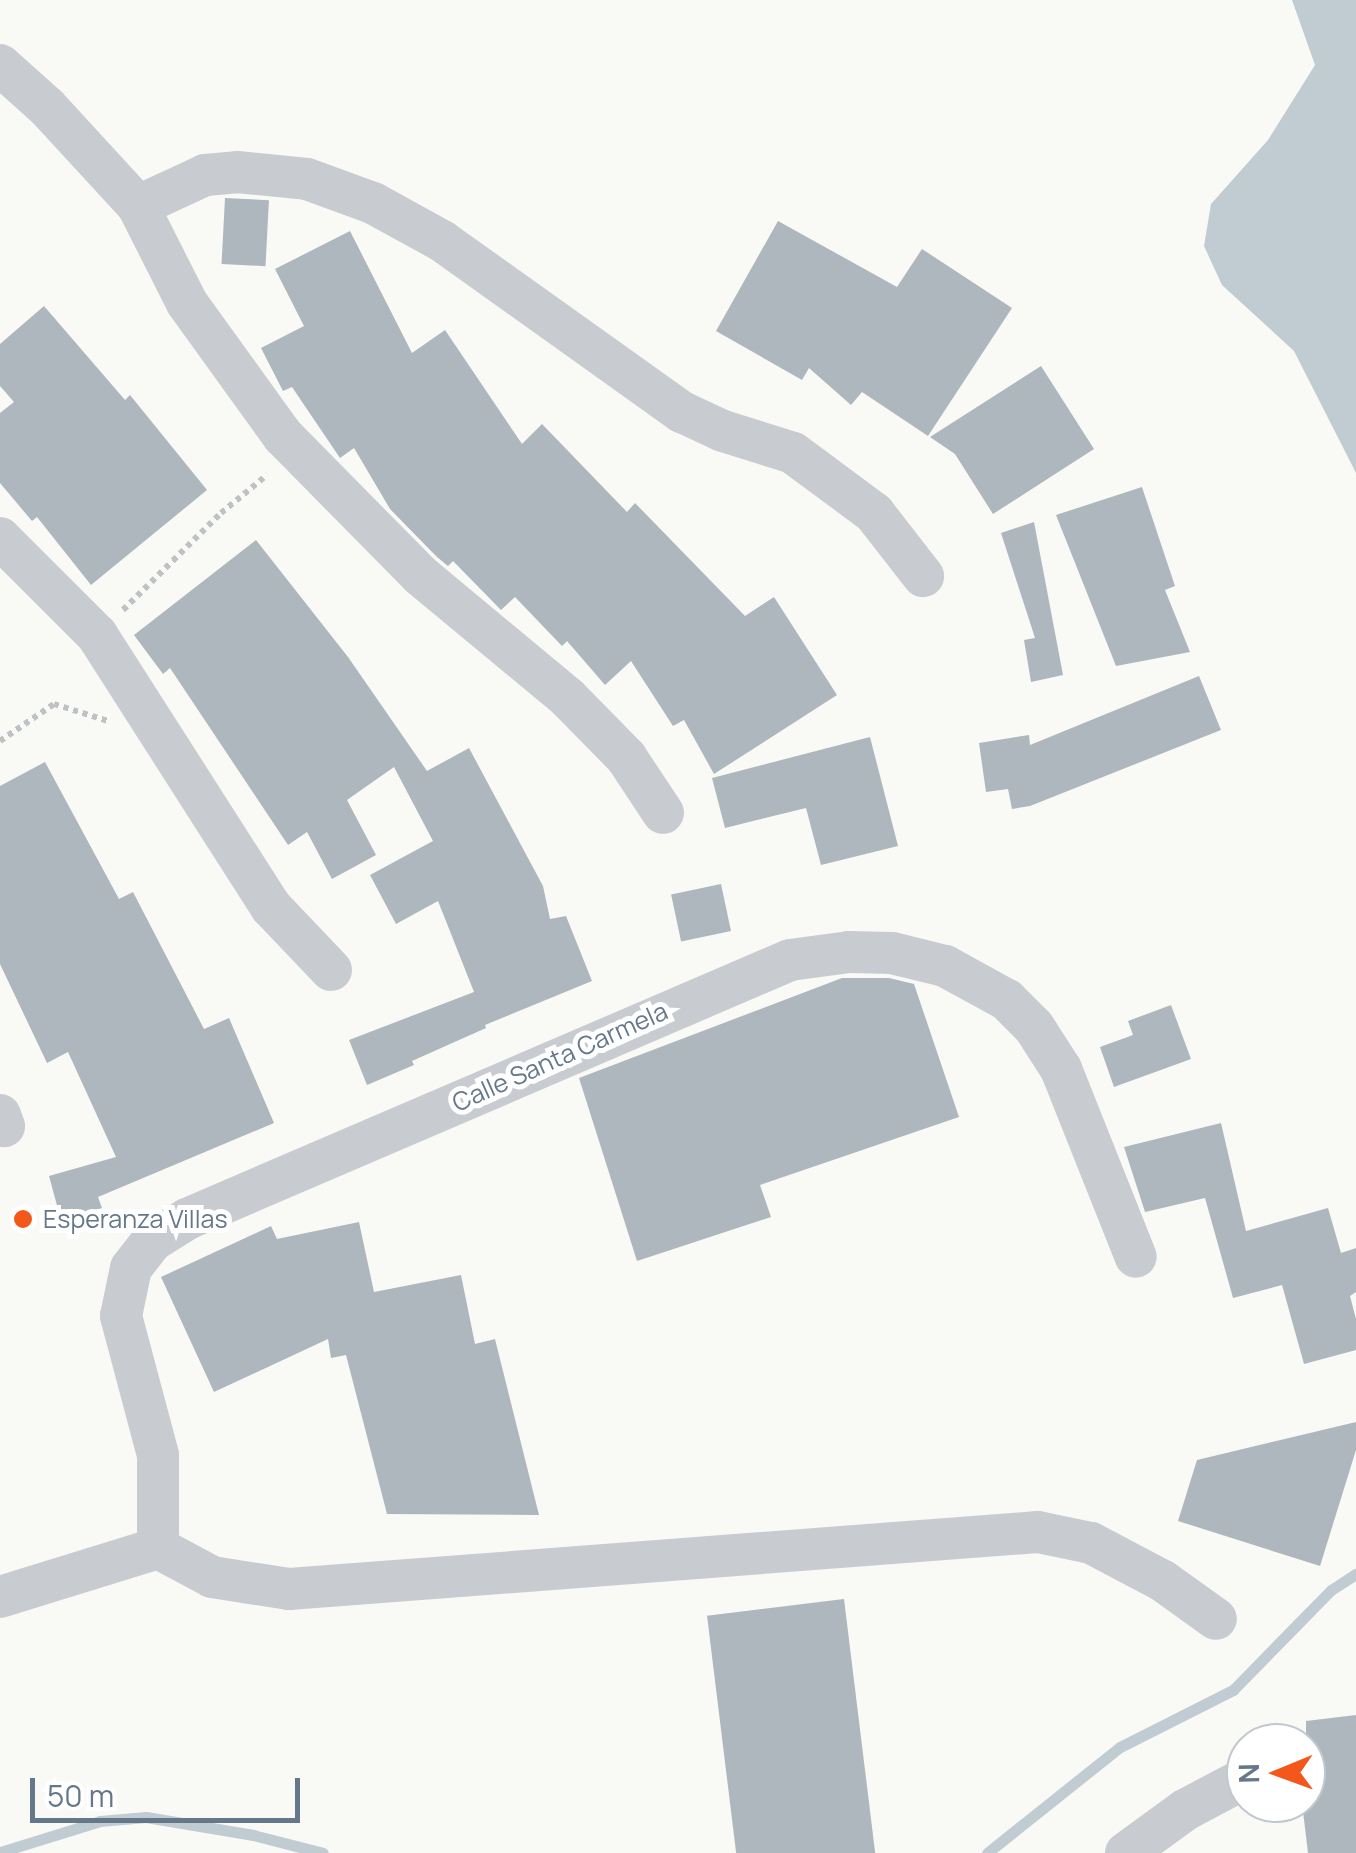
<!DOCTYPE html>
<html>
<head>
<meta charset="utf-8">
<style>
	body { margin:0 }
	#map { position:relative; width:1356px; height:1853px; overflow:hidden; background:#f9f9f6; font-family:Manrope,sans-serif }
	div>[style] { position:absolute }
	.water>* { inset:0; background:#c1ccd2 }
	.stream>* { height:11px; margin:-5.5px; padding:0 5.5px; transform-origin:5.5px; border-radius:5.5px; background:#c1ccd2 }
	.building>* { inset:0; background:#aeb7be; transform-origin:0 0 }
	.path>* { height:6px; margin-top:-3px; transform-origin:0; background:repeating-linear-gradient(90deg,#bfc2c4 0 5px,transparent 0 10px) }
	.minor>* { height:42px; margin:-21px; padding:0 21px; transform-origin:21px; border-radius:21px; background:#c8ccd0 }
	.dots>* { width:28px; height:28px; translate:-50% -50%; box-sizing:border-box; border:5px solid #fff; border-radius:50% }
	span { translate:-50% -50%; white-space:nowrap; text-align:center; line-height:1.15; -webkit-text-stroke:10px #fff; paint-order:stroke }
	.street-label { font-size:25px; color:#65788a }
	.poi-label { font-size:25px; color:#65788a }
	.left { translate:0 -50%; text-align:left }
	.north { position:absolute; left:1226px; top:1723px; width:100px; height:100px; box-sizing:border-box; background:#fff; border:2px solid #c1c9d0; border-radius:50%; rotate:269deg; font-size:28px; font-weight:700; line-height:40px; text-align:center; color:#65788a }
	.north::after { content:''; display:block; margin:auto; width:35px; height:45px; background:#f4571a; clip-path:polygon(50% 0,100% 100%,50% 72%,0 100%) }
	.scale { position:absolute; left:30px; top:1778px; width:270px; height:45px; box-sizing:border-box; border:5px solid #65788a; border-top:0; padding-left:12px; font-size:30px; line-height:35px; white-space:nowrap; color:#65788a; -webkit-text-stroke:8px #fff; paint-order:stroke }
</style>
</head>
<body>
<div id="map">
	<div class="water">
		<i style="clip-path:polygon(1292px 0,1356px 0,1356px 473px,1294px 351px,1222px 285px,1204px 246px,1211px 204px,1268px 140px,1315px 65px)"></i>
	</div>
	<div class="stream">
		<i style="left:0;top:1852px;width:105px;rotate:-17.2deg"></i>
		<i style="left:100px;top:1821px;width:46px;rotate:-5deg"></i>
		<i style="left:146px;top:1817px;width:109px;rotate:9.5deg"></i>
		<i style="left:253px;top:1835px;width:72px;rotate:14.4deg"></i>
		<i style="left:987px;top:1853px;width:170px;rotate:-38.6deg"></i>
		<i style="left:1120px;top:1747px;width:127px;rotate:-26.8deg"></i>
		<i style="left:1233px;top:1690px;width:140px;rotate:-45.6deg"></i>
		<i style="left:1331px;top:1590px;width:30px;rotate:-33deg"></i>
	</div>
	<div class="building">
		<i style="left:225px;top:198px;width:44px;height:66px;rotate:3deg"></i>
		<i style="clip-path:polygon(778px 221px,897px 287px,922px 249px,1012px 308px,928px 436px,862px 392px,851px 405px,809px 368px,802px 380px,716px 331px)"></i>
		<i style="clip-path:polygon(350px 231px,412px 353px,445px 330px,522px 444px,542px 424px,627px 512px,635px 503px,745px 616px,774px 597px,837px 695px,714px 774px,684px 720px,673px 726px,631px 661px,605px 685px,567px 641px,562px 646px,515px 597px,501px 610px,453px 561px,448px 566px,437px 557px,390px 509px,354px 448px,340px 458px,292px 387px,283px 391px,261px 348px,304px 326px,275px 269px)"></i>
		<i style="clip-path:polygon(44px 306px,125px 400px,130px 395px,207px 490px,91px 585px,37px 517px,32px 521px,0 483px,0 413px,14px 402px,0 386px,0 344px)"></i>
		<i style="clip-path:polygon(1041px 366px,1094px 449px,993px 514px,955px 454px,930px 437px)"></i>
		<i style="clip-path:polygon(1142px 487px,1175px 586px,1165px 590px,1190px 652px,1116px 666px,1056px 515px)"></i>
		<i style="clip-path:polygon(1034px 522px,1063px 675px,1031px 682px,1024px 640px,1035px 638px,1001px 533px)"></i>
		<i style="clip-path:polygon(256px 540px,348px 657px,427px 771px,469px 748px,543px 886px,550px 919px,566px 916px,592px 981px,485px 1025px,486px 1028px,412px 1061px,414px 1065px,367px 1085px,349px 1040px,474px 992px,438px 901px,396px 924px,370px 875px,433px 841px,394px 767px,347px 800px,376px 855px,332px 879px,307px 832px,288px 845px,170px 668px,163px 674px,134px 635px)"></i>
		<i style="clip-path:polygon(1199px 676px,1221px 730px,1030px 806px,1012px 809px,1008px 789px,986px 792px,979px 743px,1029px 735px,1030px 745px)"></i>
		<i style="clip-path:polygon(870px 737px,898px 846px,821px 865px,806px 808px,725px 828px,712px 778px)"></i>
		<i style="clip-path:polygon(45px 762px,119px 899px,133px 892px,204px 1029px,229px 1018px,274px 1123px,98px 1197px,102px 1208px,61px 1220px,49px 1176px,116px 1157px,68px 1052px,47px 1063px,0 964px,0 786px)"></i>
		<i style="left:721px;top:884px;width:48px;height:51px;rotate:78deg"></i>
		<i style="clip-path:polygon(842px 978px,889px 978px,914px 984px,959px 1117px,760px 1185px,771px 1217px,637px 1261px,579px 1078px)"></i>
		<i style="clip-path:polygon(1171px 1005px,1191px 1059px,1114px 1087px,1100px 1047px,1133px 1035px,1128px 1021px)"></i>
		<i style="clip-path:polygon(1221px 1123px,1246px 1231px,1328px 1208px,1341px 1253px,1356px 1248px,1356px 1292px,1350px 1296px,1356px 1319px,1356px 1350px,1304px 1364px,1282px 1285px,1233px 1298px,1205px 1198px,1145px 1212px,1124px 1147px)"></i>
		<i style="clip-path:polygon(359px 1222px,374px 1292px,461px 1275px,475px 1344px,495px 1339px,539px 1515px,387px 1514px,346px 1355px,331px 1358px,328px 1339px,214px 1392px,161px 1277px,271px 1226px,277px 1239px)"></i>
		<i style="clip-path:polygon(1356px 1422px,1356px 1450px,1320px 1566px,1178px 1521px,1197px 1460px)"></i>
		<i style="left:844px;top:1599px;width:256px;height:138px;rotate:83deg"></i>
		<i style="clip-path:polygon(1356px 1715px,1356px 1853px,1308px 1853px,1302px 1803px,1306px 1803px,1306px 1721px)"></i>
	</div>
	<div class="path">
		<i style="left:123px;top:610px;width:138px;rotate:-44.7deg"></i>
		<i style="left:221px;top:513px;width:60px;rotate:-39.6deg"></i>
		<i style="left:0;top:741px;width:65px;rotate:-34.4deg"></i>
		<i style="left:54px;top:704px;width:57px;rotate:17.5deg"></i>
	</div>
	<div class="minor">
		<i style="left:0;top:65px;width:63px;rotate:41.8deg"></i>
		<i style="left:47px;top:107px;width:134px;rotate:47.4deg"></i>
		<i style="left:138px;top:206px;width:109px;rotate:63.2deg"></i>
		<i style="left:187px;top:303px;width:164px;rotate:54.2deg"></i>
		<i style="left:283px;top:436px;width:195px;rotate:45.4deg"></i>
		<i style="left:420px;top:575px;width:192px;rotate:39.7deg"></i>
		<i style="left:568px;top:698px;width:83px;rotate:45.5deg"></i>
		<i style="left:626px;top:757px;width:67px;rotate:56.5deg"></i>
		<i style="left:138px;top:206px;width:74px;rotate:-24.8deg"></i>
		<i style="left:205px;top:175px;width:32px;rotate:-5deg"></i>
		<i style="left:237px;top:172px;width:70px;rotate:5.7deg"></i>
		<i style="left:307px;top:179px;width:70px;rotate:20deg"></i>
		<i style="left:373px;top:203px;width:79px;rotate:28.8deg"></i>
		<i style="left:442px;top:241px;width:295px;rotate:35.5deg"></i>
		<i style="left:682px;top:412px;width:45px;rotate:24.9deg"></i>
		<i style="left:723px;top:431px;width:73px;rotate:17.4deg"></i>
		<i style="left:793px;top:453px;width:101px;rotate:36.5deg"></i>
		<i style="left:874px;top:513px;width:80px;rotate:52.1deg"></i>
		<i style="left:0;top:538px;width:137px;rotate:45deg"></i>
		<i style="left:97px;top:635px;width:323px;rotate:57.4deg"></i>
		<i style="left:271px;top:907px;width:87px;rotate:46.4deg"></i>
		<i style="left:0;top:1115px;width:12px;rotate:70deg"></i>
		<i style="left:158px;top:1548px;width:93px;rotate:-90deg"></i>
		<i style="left:158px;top:1455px;width:144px;rotate:-104.9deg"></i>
		<i style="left:121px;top:1316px;width:49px;rotate:-78.2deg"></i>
		<i style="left:131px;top:1268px;width:34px;rotate:-52deg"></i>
		<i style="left:152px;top:1241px;width:41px;rotate:-32.2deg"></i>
		<i style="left:187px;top:1219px;width:656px;rotate:-23.24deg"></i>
		<i style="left:790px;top:960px;width:60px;rotate:-7.7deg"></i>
		<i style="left:849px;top:952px;width:43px;rotate:1.3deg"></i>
		<i style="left:892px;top:953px;width:55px;rotate:13.8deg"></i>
		<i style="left:945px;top:966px;width:71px;rotate:28.7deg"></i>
		<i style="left:1007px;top:1000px;width:38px;rotate:45deg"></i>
		<i style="left:1034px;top:1027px;width:50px;rotate:57.3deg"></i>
		<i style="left:1061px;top:1069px;width:202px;rotate:68.3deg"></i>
		<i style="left:0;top:1597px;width:165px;rotate:-17.2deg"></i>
		<i style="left:158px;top:1548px;width:61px;rotate:28.2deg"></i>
		<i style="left:212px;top:1577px;width:78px;rotate:8.9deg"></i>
		<i style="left:289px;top:1589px;width:751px;rotate:-4.35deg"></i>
		<i style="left:1038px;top:1532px;width:54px;rotate:11.7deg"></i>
		<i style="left:1091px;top:1543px;width:81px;rotate:27.8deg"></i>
		<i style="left:1163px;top:1581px;width:65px;rotate:35.6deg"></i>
		<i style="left:1126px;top:1853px;width:73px;rotate:-36.1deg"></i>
		<i style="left:1185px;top:1810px;width:55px;rotate:-28deg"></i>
	</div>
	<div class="dots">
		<i style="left:23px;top:1219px;background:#f4571a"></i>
	</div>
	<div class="street-label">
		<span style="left:560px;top:1057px;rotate:-24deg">Calle Santa Carmela</span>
	</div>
	<div class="poi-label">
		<span class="left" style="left:43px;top:1219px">Esperanza Villas</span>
	</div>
	<div class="north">N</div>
	<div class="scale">50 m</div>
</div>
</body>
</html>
